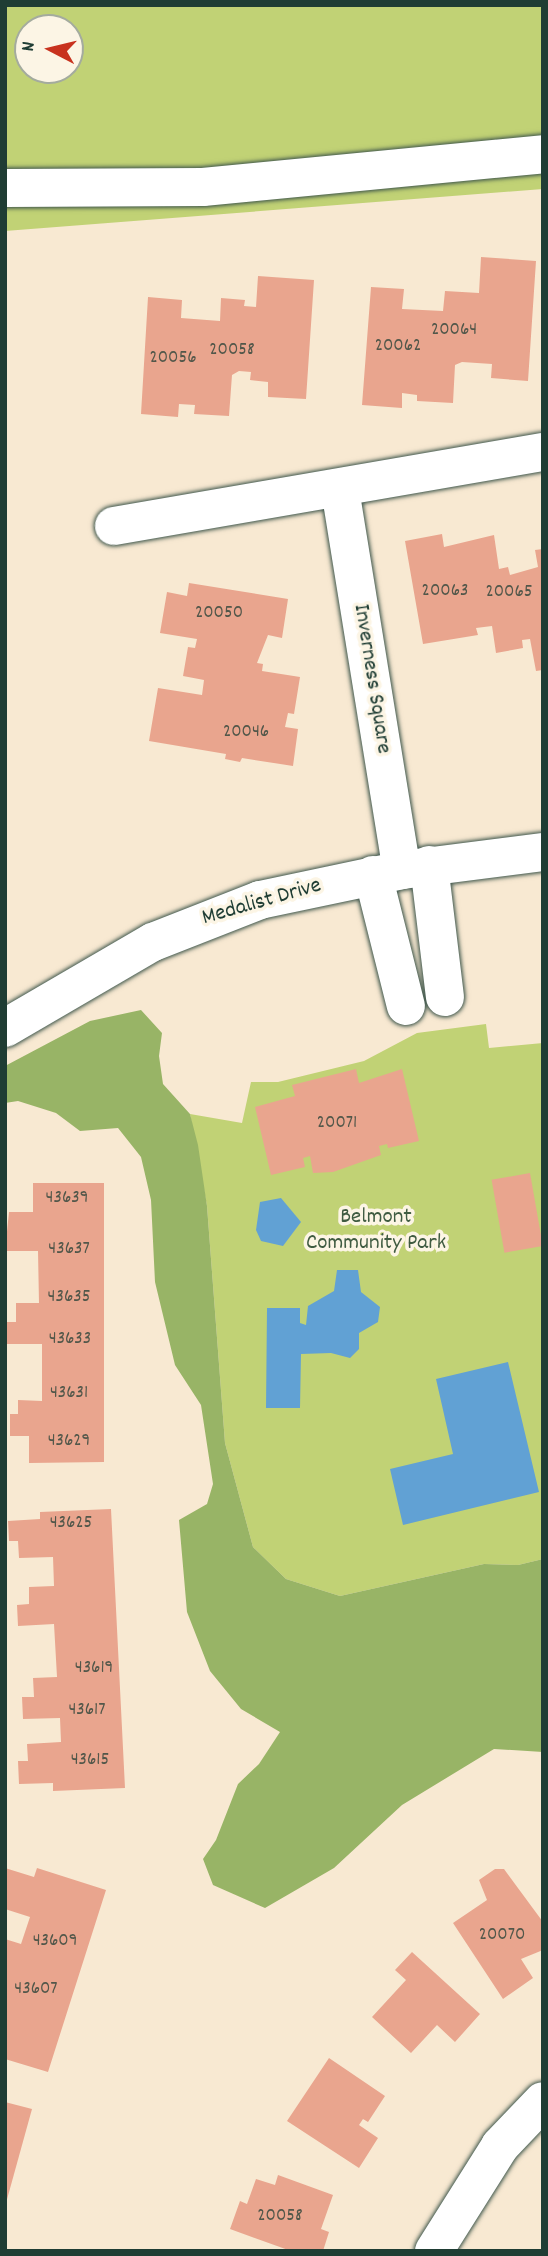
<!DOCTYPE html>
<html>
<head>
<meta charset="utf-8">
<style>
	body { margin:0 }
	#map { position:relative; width:548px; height:2256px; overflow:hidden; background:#f8e9d2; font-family:Dekko,sans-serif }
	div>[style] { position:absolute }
	.green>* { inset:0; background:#c1d275 }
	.forest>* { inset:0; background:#98b466 }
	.water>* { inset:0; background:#61a1d4 }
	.building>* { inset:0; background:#e9a58e; transform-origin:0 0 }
	.roads { filter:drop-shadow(0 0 2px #40574c) drop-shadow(0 0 2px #40574c) }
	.minor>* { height:38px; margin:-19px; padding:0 19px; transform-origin:19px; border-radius:19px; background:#fff }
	span { translate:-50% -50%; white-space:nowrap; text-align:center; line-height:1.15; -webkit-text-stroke:7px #fcf5e5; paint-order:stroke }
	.number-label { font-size:19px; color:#52574a }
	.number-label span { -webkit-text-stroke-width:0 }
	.street-label { font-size:23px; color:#1f3d34 }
	.park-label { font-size:23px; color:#3f5b41 }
	.frame { position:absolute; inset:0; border:7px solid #1f3d34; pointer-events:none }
	.north { position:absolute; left:14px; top:14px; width:70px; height:70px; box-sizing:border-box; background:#fcf5e5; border:2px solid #a4ab9e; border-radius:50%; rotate:277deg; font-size:19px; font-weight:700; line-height:28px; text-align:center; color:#1f3d34 }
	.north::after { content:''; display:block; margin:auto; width:24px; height:32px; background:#c8321e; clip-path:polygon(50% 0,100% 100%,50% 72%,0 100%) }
</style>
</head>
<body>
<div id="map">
	<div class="green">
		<i style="clip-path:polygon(evenodd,5px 5px,543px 5px,543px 189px,5px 231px,5px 5px,28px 28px,70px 28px,70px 70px,28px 70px,28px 28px)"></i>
		<i style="clip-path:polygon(486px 1024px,489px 1048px,543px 1043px,543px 1559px,518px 1565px,484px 1564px,340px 1596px,286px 1579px,253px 1547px,225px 1443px,207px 1206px,190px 1114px,242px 1123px,251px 1082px,278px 1082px,364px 1061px,417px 1033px)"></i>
	</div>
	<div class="forest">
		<i style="clip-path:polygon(141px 1010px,162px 1033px,159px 1056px,163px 1084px,190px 1114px,198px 1145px,207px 1206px,225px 1443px,253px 1547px,286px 1579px,340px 1596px,484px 1564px,518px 1565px,543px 1559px,543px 1752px,494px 1749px,402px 1805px,334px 1868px,265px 1908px,213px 1885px,203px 1859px,216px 1840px,238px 1784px,259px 1764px,280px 1732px,241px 1709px,210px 1671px,187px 1612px,179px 1520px,207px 1504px,213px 1484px,201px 1405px,175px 1365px,155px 1282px,151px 1200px,141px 1157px,118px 1128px,80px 1131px,56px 1113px,18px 1101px,5px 1103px,5px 1066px,90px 1021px)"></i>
	</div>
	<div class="water">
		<i style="clip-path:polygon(281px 1198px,301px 1222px,283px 1246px,261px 1241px,256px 1230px,260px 1202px)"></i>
		<i style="clip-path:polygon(337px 1270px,358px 1270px,361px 1292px,380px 1307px,378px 1322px,359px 1333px,359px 1349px,350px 1358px,331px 1353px,301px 1354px,300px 1408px,266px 1408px,267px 1308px,300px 1308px,300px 1323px,306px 1325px,308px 1306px,334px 1291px)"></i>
		<i style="clip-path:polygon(508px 1362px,539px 1492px,403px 1525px,390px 1469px,453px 1454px,436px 1379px)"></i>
	</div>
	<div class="building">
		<i style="clip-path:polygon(481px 257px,536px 261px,528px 381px,491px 378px,492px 364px,462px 362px,455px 365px,453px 403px,417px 401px,417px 395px,402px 393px,402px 408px,362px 405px,371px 287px,404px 289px,402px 309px,443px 311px,445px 291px,479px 293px)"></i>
		<i style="clip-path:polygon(258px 276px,314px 280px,306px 399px,268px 397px,268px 382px,250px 380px,251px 372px,239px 371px,232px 375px,229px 416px,194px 414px,195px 405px,179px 404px,178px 417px,141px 414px,148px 297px,182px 300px,181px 318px,220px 321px,221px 298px,245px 300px,244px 306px,256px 307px)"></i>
		<i style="clip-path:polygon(442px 534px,444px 547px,494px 535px,499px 569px,508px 567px,510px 575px,538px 567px,535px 550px,543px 549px,543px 670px,536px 671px,530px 639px,522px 640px,523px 648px,496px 653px,492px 626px,476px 628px,478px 635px,423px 644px,405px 541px)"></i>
		<i style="clip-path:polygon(189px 583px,288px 599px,282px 638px,268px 635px,257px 663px,263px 664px,262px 671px,300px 677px,294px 714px,288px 713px,285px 727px,298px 729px,293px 766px,242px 758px,240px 762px,225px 759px,226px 754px,149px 741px,158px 688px,202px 695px,204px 680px,183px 676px,188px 647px,195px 648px,197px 639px,160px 633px,167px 592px,187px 596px)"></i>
		<i style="clip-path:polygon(356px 1069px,359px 1083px,402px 1069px,419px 1141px,388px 1148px,387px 1144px,379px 1146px,381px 1155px,333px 1172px,313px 1173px,310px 1156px,303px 1158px,305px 1167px,271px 1175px,255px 1107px,295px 1096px,292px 1085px)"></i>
		<i style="left:530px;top:1173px;width:74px;height:39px;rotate:80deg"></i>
		<i style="clip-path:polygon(33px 1183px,104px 1183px,104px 1462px,29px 1463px,29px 1436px,10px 1436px,10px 1414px,18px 1414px,18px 1400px,42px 1401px,42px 1344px,5px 1344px,5px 1322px,16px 1322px,16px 1303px,39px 1303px,38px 1251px,5px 1251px,9px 1212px,33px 1212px)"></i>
		<i style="clip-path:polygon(111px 1509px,125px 1788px,53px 1791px,53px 1783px,19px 1784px,18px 1761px,28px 1761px,27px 1744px,61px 1742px,60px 1718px,23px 1719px,22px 1697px,34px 1697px,33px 1678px,57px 1677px,54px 1624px,18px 1626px,17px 1605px,29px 1604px,29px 1587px,54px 1586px,53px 1557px,19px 1558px,18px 1541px,9px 1541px,8px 1521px,40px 1519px,40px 1512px)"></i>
		<i style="clip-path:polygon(5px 1868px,34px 1877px,37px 1868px,106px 1890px,48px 2072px,5px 2059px,5px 1939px,21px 1944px,30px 1917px,5px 1909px)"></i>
		<i style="clip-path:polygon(495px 1869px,504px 1869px,543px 1922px,543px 1950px,521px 1959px,533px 1978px,503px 1999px,453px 1923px,487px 1900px,479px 1880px)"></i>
		<i style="clip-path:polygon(412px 1952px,480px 2014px,455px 2042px,437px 2025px,411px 2053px,372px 2017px,406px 1980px,395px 1970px)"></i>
		<i style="clip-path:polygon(329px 2058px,385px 2096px,368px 2122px,363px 2119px,359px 2125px,378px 2138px,359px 2168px,287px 2121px)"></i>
		<i style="clip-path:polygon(5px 2102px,32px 2109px,6px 2203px,5px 2203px)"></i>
		<i style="clip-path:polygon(278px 2175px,333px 2195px,321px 2229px,329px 2232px,323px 2251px,291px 2251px,230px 2229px,240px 2201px,247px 2204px,256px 2179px,275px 2185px)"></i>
	</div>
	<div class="roads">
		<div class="minor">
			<i style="left:5px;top:188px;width:198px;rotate:-0.3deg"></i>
			<i style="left:203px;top:187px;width:342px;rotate:-5.5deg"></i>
			<i style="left:340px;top:489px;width:386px;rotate:80.8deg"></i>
			<i style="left:114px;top:526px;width:435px;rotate:-9.8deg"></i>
			<i style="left:429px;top:865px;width:133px;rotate:83.1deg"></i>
			<i style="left:373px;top:875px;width:135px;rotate:75.9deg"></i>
			<i style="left:5px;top:1028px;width:171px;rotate:-30.2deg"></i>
			<i style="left:153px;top:942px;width:115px;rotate:-21.4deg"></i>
			<i style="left:260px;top:900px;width:145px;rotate:-11.9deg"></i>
			<i style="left:402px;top:870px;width:142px;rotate:-7.3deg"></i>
			<i style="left:434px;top:2251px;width:124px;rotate:-57.8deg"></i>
			<i style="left:500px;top:2146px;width:62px;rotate:-46.3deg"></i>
		</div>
	</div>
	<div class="number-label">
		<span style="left:454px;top:331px">20064</span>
		<span style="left:398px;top:347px">20062</span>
		<span style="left:232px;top:351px">20058</span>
		<span style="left:173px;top:359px">20056</span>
		<span style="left:445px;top:592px">20063</span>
		<span style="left:509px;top:593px">20065</span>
		<span style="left:219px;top:614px">20050</span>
		<span style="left:246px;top:733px">20046</span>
		<span style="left:337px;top:1124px">20071</span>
		<span style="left:67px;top:1199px">43639</span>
		<span style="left:69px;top:1250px">43637</span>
		<span style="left:69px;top:1298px">43635</span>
		<span style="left:70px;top:1340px">43633</span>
		<span style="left:69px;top:1394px">43631</span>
		<span style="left:69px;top:1442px">43629</span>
		<span style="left:71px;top:1524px">43625</span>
		<span style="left:94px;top:1669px">43619</span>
		<span style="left:87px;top:1711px">43617</span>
		<span style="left:90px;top:1761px">43615</span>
		<span style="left:502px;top:1936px">20070</span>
		<span style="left:55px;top:1942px">43609</span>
		<span style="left:36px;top:1990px">43607</span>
		<span style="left:280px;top:2217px">20058</span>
	</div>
	<div class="street-label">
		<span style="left:371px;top:679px;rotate:81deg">Inverness Square</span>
		<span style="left:262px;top:903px;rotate:-16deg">Medalist Drive</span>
	</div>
	<div class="park-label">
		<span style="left:376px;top:1231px">Belmont<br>Community Park</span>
	</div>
	<div class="frame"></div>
	<div class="north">N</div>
</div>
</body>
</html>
